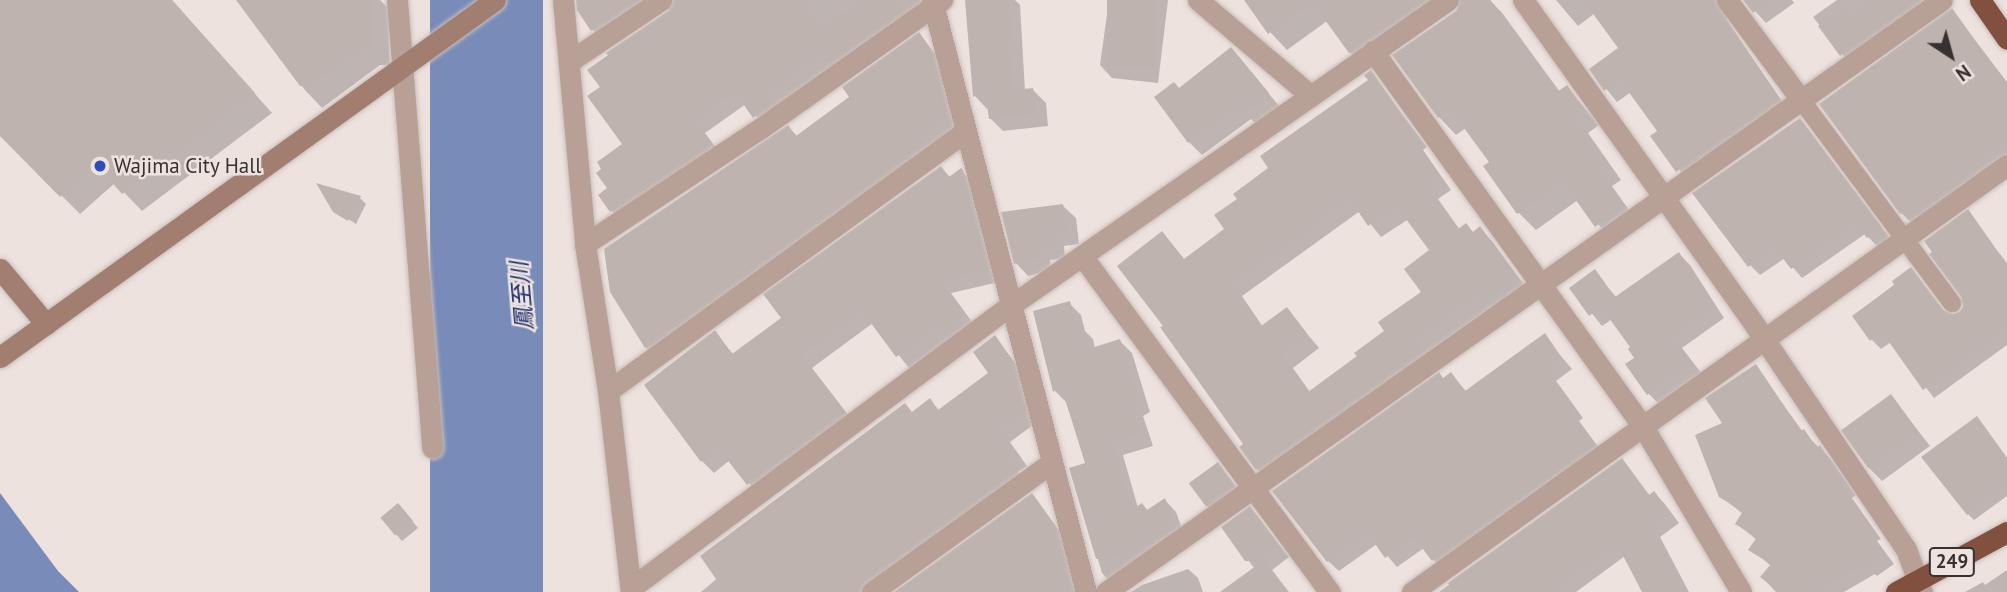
<!DOCTYPE html>
<html>
<head>
<meta charset="utf-8">
<style>
	body { margin:0 }
	#map { position:relative; width:2007px; height:592px; overflow:hidden; background:#eee2de; font-family:"PT Sans","Noto Sans JP",sans-serif }
	div>[style] { position:absolute }
	.water>* { inset:0; background:#788bb9; transform-origin:0 0 }
	.shadow>* { inset:0; background:#0003 }
	.building>* { inset:0; background:#bfb3af; transform-origin:0 0 }
	.roads { filter:drop-shadow(0 0 2px #c9bfbb) drop-shadow(0 0 2px #c9bfbb) }
	.lane>* { height:18px; margin:-9px; padding:0 9px; transform-origin:9px; border-radius:9px; background:#b9a096 }
	.street>* { height:21px; margin:-10.5px; padding:0 10.5px; transform-origin:10.5px; border-radius:10.5px; background:#b9a096 }
	.secondary>* { height:21px; margin:-10.5px; padding:0 10.5px; transform-origin:10.5px; border-radius:10.5px; background:#a27e70 }
	.highway>* { height:21px; margin:-10.5px; padding:0 10.5px; transform-origin:10.5px; border-radius:10.5px; background:#81503e }
	.dots>* { width:19px; height:19px; translate:-50% -50%; box-sizing:border-box; border:4px solid #eee2de; border-radius:50% }
	span { translate:-50% -50%; white-space:nowrap; text-align:center; line-height:1.15; -webkit-text-stroke:5px #eee2de; paint-order:stroke }
	.shield-label span { padding:2px 5px; background:#eee2de; border:2px solid; border-radius:5px; -webkit-text-stroke-width:0 }
	.shield-label { font-size:19px; color:#373231; font-weight:700 }
	.poi-label { font-size:21px; color:#373231 }
	.left { translate:0 -50%; text-align:left }
	.water-label { font-size:23px; color:#223670; font-style:italic }
	.north { position:absolute; left:1916px; top:21px; width:70px; height:70px; -webkit-text-stroke:5px #eee2de; paint-order:stroke; rotate:144deg; font-size:19px; font-weight:700; line-height:28px; text-align:center; color:#373231 }
	.north::after { content:''; display:block; margin:auto; width:24px; height:32px; background:#373231; clip-path:polygon(50% 0,100% 100%,50% 72%,0 100%) }
</style>
</head>
<body>
<div id="map">
	<div class="water">
		<i style="left:430px;top:0;width:113px;height:594px"></i>
		<i style="clip-path:polygon(0 493px,58px 571px,79px 592px,0 592px)"></i>
	</div>
	<div class="shadow">
		<i style="clip-path:polygon(0 0,172px 0,272px 113px,142px 211px,115px 183px,80px 214px,1px 135px)"></i>
		<i style="clip-path:polygon(238px 0,380px 0,388px 8px,390px 65px,380px 65px,322px 108px,305px 90px)"></i>
		<i style="clip-path:polygon(579px 0,672px 0,667px 0,605px 42px,593px 30px)"></i>
		<i style="clip-path:polygon(675px 0,946px 0,767px 129px,746px 104px,705px 133px,723px 157px,624px 223px,612px 211px,610px 189px,625px 144px,602px 87px,670px 12px)"></i>
		<i style="clip-path:polygon(967px 0,1015px 0,1020px 5px,1025px 91px,1033px 90px,1046px 103px,1048px 126px,1003px 131px,990px 118px,989px 107px,987px 109px,975px 96px)"></i>
		<i style="clip-path:polygon(1109px 0,1168px 0,1158px 83px,1112px 78px,1100px 65px)"></i>
		<i style="clip-path:polygon(1247px 0,1490px 0,1503px 14px,1560px 92px,1567px 87px,1599px 125px,1588px 133px,1621px 180px,1612px 186px,1639px 224px,1614px 243px,1578px 200px,1536px 230px,1519px 213px,1491px 163px,1466px 128px,1456px 135px,1439px 117px,1395px 55px,1457px 11px,1460px 5px,1367px 70px,1350px 52px,1327px 21px,1287px 50px,1270px 32px)"></i>
		<i style="clip-path:polygon(1556px 0,1733px 0,1726px 8px,1727px 21px,1789px 111px,1689px 182px,1652px 136px,1659px 131px,1631px 92px,1617px 102px,1591px 70px,1620px 48px,1595px 13px,1578px 26px)"></i>
		<i style="clip-path:polygon(1745px 0,1792px 0,1794px 3px,1766px 23px)"></i>
		<i style="clip-path:polygon(1837px 0,1947px 0,1853px 67px,1813px 17px)"></i>
		<i style="clip-path:polygon(1952px 10px,2007px 82px,2007px 161px,1913px 224px,1901px 213px)"></i>
		<i style="clip-path:polygon(919px 35px,943px 63px,960px 127px,658px 359px,646px 347px,788px 127px,798px 137px,852px 98px)"></i>
		<i style="clip-path:polygon(1231px 49px,1280px 107px,1258px 126px,1251px 119px,1202px 155px,1189px 142px,1180px 90px)"></i>
		<i style="clip-path:polygon(evenodd,1370px 72px,1427px 147px,1423px 150px,1451px 190px,1438px 199px,1460px 230px,1474px 233px,1480px 229px,1492px 241px,1528px 290px,1497px 313px,1491px 307px,1426px 353px,1270px 481px,1257px 469px,1246px 444px,1166px 327px,1162px 234px,1185px 260px,1227px 230px,1239px 200px,1370px 80px,1370px 72px,1360px 211px,1381px 237px,1409px 219px,1431px 251px,1423px 293px,1359px 357px,1310px 392px,1293px 368px,1319px 348px,1287px 310px,1263px 327px,1242px 296px,1360px 211px)"></i>
		<i style="clip-path:polygon(1800px 120px,1890px 238px,1878px 247px,1865px 234px,1802px 278px,1785px 258px,1760px 275px,1750px 265px)"></i>
		<i style="clip-path:polygon(941px 168px,951px 178px,961px 170px,974px 184px,999px 282px,951px 293px,975px 326px,909px 368px,873px 323px,812px 368px,856px 425px,760px 496px,730px 460px,714px 473px,702px 461px,663px 370px,714px 332px,734px 355px,783px 319px)"></i>
		<i style="clip-path:polygon(360px 198px,366px 204px,356px 224px,337px 212px)"></i>
		<i style="clip-path:polygon(1063px 206px,1076px 218px,1079px 244px,1064px 246px,1065px 258px,1050px 260px,1051px 270px,1028px 276px,1016px 263px)"></i>
		<i style="clip-path:polygon(1967px 212px,2007px 263px,2007px 345px,1934px 398px,1891px 342px,1881px 349px,1872px 340px,1897px 285px,1911px 269px,1946px 313px,1953px 316px,1960px 313px,1964px 307px)"></i>
		<i style="clip-path:polygon(1679px 254px,1690px 265px,1724px 318px,1682px 348px,1702px 374px,1660px 405px,1649px 394px,1632px 347px,1612px 319px,1602px 326px,1571px 288px,1594px 272px,1617px 298px)"></i>
		<i style="clip-path:polygon(1069px 303px,1081px 315px,1085px 331px,1093px 339px,1095px 349px,1120px 341px,1132px 353px,1150px 412px,1143px 416px,1153px 446px,1123px 455px,1138px 508px,1148px 512px,1165px 500px,1176px 512px,1184px 534px,1113px 585px,1102px 573px,1071px 469px,1087px 464px,1066px 402px,1055px 391px)"></i>
		<i style="clip-path:polygon(1544px 336px,1572px 369px,1556px 381px,1583px 418px,1579px 421px,1605px 456px,1444px 572px,1424px 548px,1397px 567px,1377px 544px,1339px 571px,1328px 561px,1444px 380px,1451px 375px,1467px 392px)"></i>
		<i style="clip-path:polygon(995px 338px,1022px 371px,1036px 423px,1010px 442px,1027px 466px,1018px 472px,1026px 483px,875px 592px,701px 592px,913px 413px,930px 401px,940px 411px,991px 374px)"></i>
		<i style="clip-path:polygon(1755px 366px,1803px 432px,1830px 458px,1856px 495px,1852px 498px,1881px 539px,1877px 541px,1894px 564px,1877px 576px,1875px 574px,1844px 592px,1776px 592px,1762px 577px,1771px 566px,1751px 549px,1757px 540px,1737px 524px,1743px 514px,1720px 496px,1725px 424px)"></i>
		<i style="clip-path:polygon(1891px 396px,1930px 446px,1882px 481px,1869px 468px)"></i>
		<i style="clip-path:polygon(1983px 425px,2007px 458px,2007px 496px,1974px 520px,1968px 514px)"></i>
		<i style="clip-path:polygon(1622px 460px,1650px 496px,1654px 493px,1664px 503px,1679px 523px,1660px 537px,1689px 592px,1644px 592px,1625px 556px,1576px 592px,1439px 592px)"></i>
		<i style="clip-path:polygon(1218px 465px,1246px 498px,1219px 517px,1206px 505px)"></i>
		<i style="clip-path:polygon(1032px 495px,1065px 538px,1080px 592px,897px 592px)"></i>
		<i style="clip-path:polygon(1250px 508px,1289px 557px,1272px 570px,1289px 592px,1223px 592px,1255px 569px,1223px 527px)"></i>
		<i style="clip-path:polygon(404px 511px,418px 528px,402px 541px,382px 518px)"></i>
		<i style="clip-path:polygon(1188px 569px,1198px 578px,1203px 592px,1131px 592px,1142px 585px)"></i>
		<i style="clip-path:polygon(2007px 570px,2007px 592px,1965px 592px,1983px 582px,1985px 585px)"></i>
	</div>
	<div class="building">
		<i style="clip-path:polygon(0 0,172px 0,255px 93px,122px 194px,96px 164px,60px 197px,0 136px)"></i>
		<i style="clip-path:polygon(236px 0,372px 0,373px 48px,361px 48px,309px 86px,300px 86px)"></i>
		<i style="clip-path:polygon(576px 0,637px 0,591px 31px,577px 10px)"></i>
		<i style="clip-path:polygon(674px 0,802px 0,821px 27px,863px 0,895px 0,904px 11px,827px 65px,820px 56px,766px 94px,773px 103px,753px 118px,735px 92px,694px 120px,712px 144px,610px 212px,598px 195px,607px 188px,596px 173px,601px 169px,597px 162px,622px 144px,587px 96px,600px 87px,587px 70px,608px 55px,606px 53px,668px 11px)"></i>
		<i style="clip-path:polygon(965px 0,1009px 0,1012px 42px,1009px 42px,1014px 90px,1033px 88px,1036px 114px,989px 119px,985px 89px,973px 97px)"></i>
		<i style="left:1107px;top:0;width:48px;height:67px"></i>
		<i style="clip-path:polygon(1244px 0,1425px 0,1349px 53px,1312px 2px,1268px 34px)"></i>
		<i style="clip-path:polygon(1461px 0,1490px 0,1557px 92px,1567px 85px,1583px 107px,1572px 115px,1605px 162px,1596px 168px,1624px 206px,1595px 227px,1563px 182px,1517px 214px,1483px 166px,1489px 162px,1450px 109px,1438px 118px,1392px 55px,1456px 11px)"></i>
		<i style="clip-path:polygon(1583px 0,1714px 0,1779px 99px,1676px 172px,1650px 136px,1657px 131px,1620px 80px,1604px 91px,1589px 69px,1618px 48px)"></i>
		<i style="clip-path:polygon(1743px 0,1771px 0,1753px 13px)"></i>
		<i style="clip-path:polygon(1872px 0,1919px 0,1840px 56px,1818px 26px,1846px 6px,1852px 15px)"></i>
		<i style="clip-path:polygon(1952px 8px,2007px 85px,2007px 141px,1967px 169px,1949px 184px,1952px 188px,1908px 220px,1903px 212px,1900px 214px,1819px 104px)"></i>
		<i style="clip-path:polygon(919px 32px,931px 49px,948px 115px,919px 135px,925px 144px,645px 348px,610px 292px,604px 249px,788px 125px,796px 136px,849px 97px,842px 87px)"></i>
		<i style="clip-path:polygon(1231px 47px,1269px 93px,1244px 114px,1238px 107px,1188px 143px,1154px 97px,1174px 82px,1179px 88px)"></i>
		<i style="clip-path:polygon(evenodd,1371px 70px,1416px 134px,1412px 136px,1440px 177px,1427px 186px,1458px 229px,1466px 223px,1473px 232px,1480px 226px,1517px 277px,1483px 302px,1478px 295px,1415px 340px,1424px 351px,1256px 470px,1239px 447px,1243px 444px,1160px 327px,1163px 326px,1117px 266px,1162px 231px,1184px 259px,1224px 229px,1214px 215px,1237px 199px,1233px 194px,1268px 168px,1260px 156px,1368px 80px,1364px 75px,1371px 70px,1349px 198px,1368px 226px,1397px 207px,1429px 250px,1404px 269px,1421px 292px,1378px 322px,1384px 331px,1354px 353px,1357px 356px,1308px 392px,1281px 355px,1308px 335px,1287px 307px,1261px 326px,1231px 283px,1305px 233px,1349px 198px)"></i>
		<i style="clip-path:polygon(1800px 118px,1882px 227px,1867px 238px,1856px 224px,1791px 269px,1775px 248px,1748px 267px,1692px 193px)"></i>
		<i style="clip-path:polygon(941px 166px,949px 177px,961px 168px,963px 170px,989px 270px,941px 281px,964px 314px,942px 330px,939px 326px,896px 357px,862px 311px,801px 355px,845px 412px,747px 485px,718px 448px,701px 462px,644px 385px,715px 330px,732px 354px,781px 318px,763px 294px)"></i>
		<i style="clip-path:polygon(316px 183px,361px 196px,348px 221px,333px 212px)"></i>
		<i style="clip-path:polygon(1063px 204px,1067px 232px,1052px 234px,1053px 246px,1038px 248px,1040px 258px,1014px 264px,1001px 212px)"></i>
		<i style="clip-path:polygon(1968px 209px,1994px 246px,1990px 249px,2007px 272px,2007px 329px,1923px 390px,1882px 332px,1870px 341px,1852px 316px,1894px 285px,1892px 281px,1911px 267px,1943px 310px,1953px 314px,1959px 312px,1963px 307px,1961px 297px,1929px 254px,1932px 252px,1924px 241px)"></i>
		<i style="clip-path:polygon(1679px 252px,1714px 306px,1672px 336px,1692px 362px,1647px 395px,1625px 364px,1634px 358px,1628px 349px,1630px 347px,1601px 307px,1589px 316px,1569px 288px,1595px 269px,1615px 297px)"></i>
		<i style="clip-path:polygon(1070px 301px,1076px 327px,1081px 325px,1088px 349px,1120px 339px,1139px 400px,1132px 404px,1142px 434px,1112px 443px,1132px 510px,1142px 503px,1147px 510px,1165px 498px,1173px 521px,1127px 555px,1096px 559px,1069px 468px,1085px 463px,1061px 386px,1053px 392px,1033px 311px)"></i>
		<i style="clip-path:polygon(1545px 333px,1562px 358px,1547px 369px,1574px 406px,1570px 409px,1595px 444px,1432px 561px,1414px 537px,1385px 558px,1367px 532px,1327px 562px,1272px 491px,1439px 372px,1443px 378px,1451px 372px,1465px 391px)"></i>
		<i style="clip-path:polygon(995px 335px,1011px 358px,1026px 412px,1000px 430px,1018px 454px,1008px 461px,1016px 472px,864px 581px,859px 592px,725px 592px,700px 556px,905px 403px,912px 412px,930px 398px,938px 410px,988px 373px,973px 352px)"></i>
		<i style="clip-path:polygon(1756px 364px,1801px 431px,1804px 429px,1817px 448px,1820px 445px,1847px 485px,1843px 487px,1872px 528px,1868px 531px,1885px 553px,1866px 567px,1864px 565px,1815px 592px,1779px 592px,1760px 577px,1771px 564px,1748px 550px,1757px 537px,1735px 524px,1743px 511px,1719px 497px,1695px 435px,1722px 423px,1705px 398px)"></i>
		<i style="left:1891px;top:394px;width:47px;height:62px;rotate:54deg"></i>
		<i style="clip-path:polygon(1977px 416px,2007px 458px,2007px 485px,1967px 515px,1921px 457px)"></i>
		<i style="clip-path:polygon(1622px 458px,1649px 495px,1654px 491px,1670px 512px,1651px 526px,1686px 592px,1642px 592px,1617px 544px,1552px 592px,1454px 592px,1448px 583px)"></i>
		<i style="left:1218px;top:462px;width:29px;height:36px;rotate:54deg"></i>
		<i style="clip-path:polygon(1032px 493px,1055px 525px,1070px 583px,1069px 592px,894px 592px)"></i>
		<i style="left:398px;top:503px;width:23px;height:23px;rotate:50deg"></i>
		<i style="clip-path:polygon(1250px 506px,1278px 543px,1254px 561px,1245px 561px,1221px 527px)"></i>
		<i style="clip-path:polygon(1264px 560px,1288px 592px,1220px 592px)"></i>
	</div>
	<div class="roads">
		<div class="lane">
			<i style="left:1802px;top:101px;width:252px;rotate:53.4deg"></i>
		</div>
		<div class="street">
			<i style="left:397px;top:0;width:449px;rotate:85.5deg"></i>
			<i style="left:563px;top:0;width:245px;rotate:84.8deg"></i>
			<i style="left:585px;top:244px;width:149px;rotate:81.1deg"></i>
			<i style="left:608px;top:391px;width:202px;rotate:83.5deg"></i>
			<i style="left:932px;top:0;width:612px;rotate:75.42deg"></i>
			<i style="left:1198px;top:0;width:147px;rotate:40.3deg"></i>
			<i style="left:1523px;top:0;width:402px;rotate:54.5deg"></i>
			<i style="left:1756px;top:327px;width:268px;rotate:56deg"></i>
			<i style="left:1906px;top:549px;width:46px;rotate:69.6deg"></i>
			<i style="left:1727px;top:0;width:126px;rotate:53.4deg"></i>
			<i style="left:1373px;top:51px;width:461px;rotate:54.3deg"></i>
			<i style="left:1642px;top:425px;width:194px;rotate:59.3deg"></i>
			<i style="left:570px;top:61px;width:110px;rotate:-33.8deg"></i>
			<i style="left:585px;top:244px;width:211px;rotate:-33.4deg"></i>
			<i style="left:761px;top:128px;width:222px;rotate:-35.3deg"></i>
			<i style="left:1082px;top:256px;width:418px;rotate:53.6deg"></i>
			<i style="left:608px;top:391px;width:442px;rotate:-36deg"></i>
			<i style="left:631px;top:588px;width:472px;rotate:-36.7deg"></i>
			<i style="left:1010px;top:306px;width:534px;rotate:-34.94deg"></i>
			<i style="left:872px;top:592px;width:221px;rotate:-35.8deg"></i>
			<i style="left:1106px;top:592px;width:1024px;rotate:-35.3deg"></i>
			<i style="left:1412px;top:592px;width:732px;rotate:-35.67deg"></i>
		</div>
		<div class="secondary">
			<i style="left:0;top:269px;width:72px;rotate:50.1deg"></i>
			<i style="left:0;top:357px;width:610px;rotate:-35.8deg"></i>
		</div>
		<div class="highway">
			<i style="left:1980px;top:0;width:47px;rotate:55.3deg"></i>
			<i style="left:1896px;top:592px;width:126px;rotate:-28.4deg"></i>
		</div>
	</div>
	<div class="dots">
		<i style="left:100px;top:166px;background:#2c4cbc"></i>
	</div>
	<div class="shield-label">
		<span style="left:1952px;top:562px">249</span>
	</div>
	<div class="poi-label">
		<span class="left" style="left:114px;top:166px">Wajima City Hall</span>
	</div>
	<div class="water-label">
		<span style="left:522px;top:296px;rotate:-95deg">鳳至川</span>
	</div>
	<div class="north">N</div>
</div>
</body>
</html>
